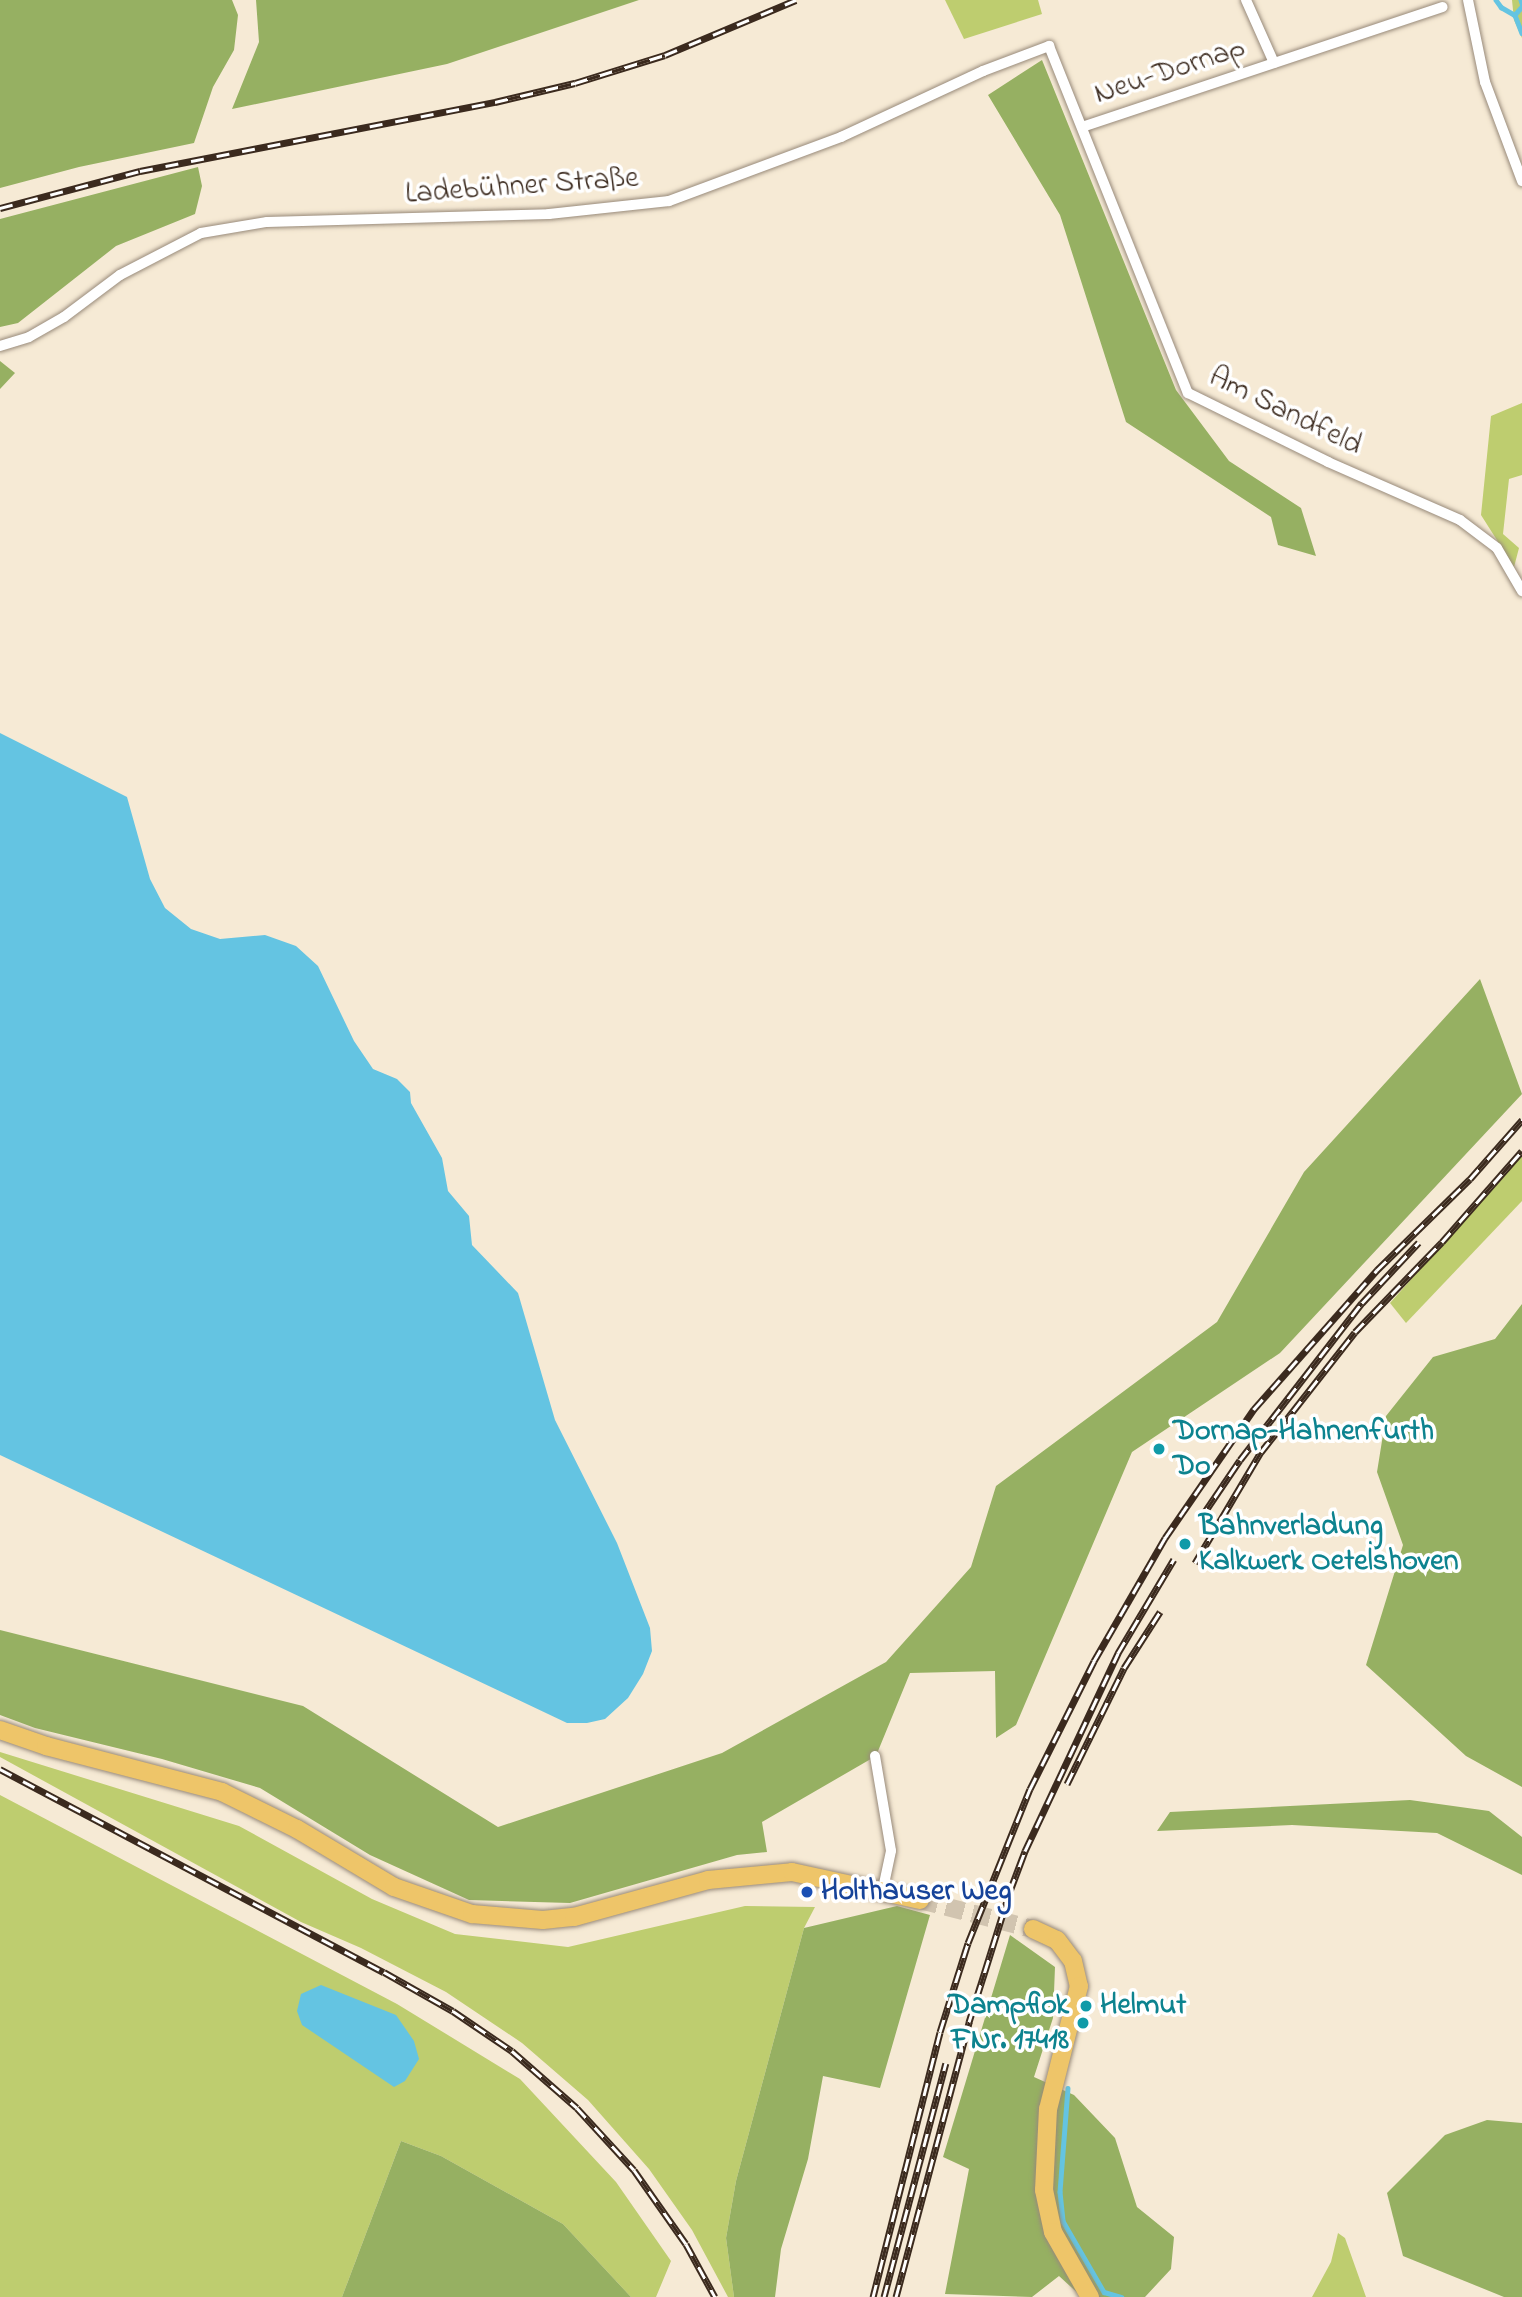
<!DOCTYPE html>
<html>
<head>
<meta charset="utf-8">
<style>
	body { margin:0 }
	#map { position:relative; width:1522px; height:2297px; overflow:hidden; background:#f6ead5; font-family:"Indie Flower",sans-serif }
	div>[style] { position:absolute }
	.green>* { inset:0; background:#becd6f }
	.forest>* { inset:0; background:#96b062 }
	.water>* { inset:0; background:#64c4e2 }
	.stream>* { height:4.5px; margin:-2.25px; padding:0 2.25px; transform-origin:2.25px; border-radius:2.25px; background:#64c4e2 }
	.primary-tunnel>* { height:18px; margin-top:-9px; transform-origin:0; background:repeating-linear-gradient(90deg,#d1c4b0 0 18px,transparent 0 27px) }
	.roads { filter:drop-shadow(0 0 2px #988a7a) drop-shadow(0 0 2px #988a7a) }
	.street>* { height:10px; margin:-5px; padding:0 5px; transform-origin:5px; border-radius:5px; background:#fff }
	.primary>* { height:18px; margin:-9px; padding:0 9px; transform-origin:9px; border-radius:9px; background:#eec569 }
	.rail>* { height:7px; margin-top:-3.5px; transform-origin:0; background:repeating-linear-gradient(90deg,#fff 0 13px,#3b2a1e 0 26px); box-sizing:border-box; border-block:2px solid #3b2a1e }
	.dots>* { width:19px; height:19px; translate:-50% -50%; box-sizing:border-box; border:4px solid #fff; border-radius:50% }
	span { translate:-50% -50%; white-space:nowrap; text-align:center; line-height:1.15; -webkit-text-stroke:7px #fff; paint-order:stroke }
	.street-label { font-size:30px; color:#3b2a1e }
	.culture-label { font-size:30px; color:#0d838f; font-weight:700 }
	.left { translate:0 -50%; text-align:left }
	.right { translate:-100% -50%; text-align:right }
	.transit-label { font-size:30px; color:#164399; font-weight:700 }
</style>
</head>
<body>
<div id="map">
	<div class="green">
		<i style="clip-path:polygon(945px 0,1038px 0,1042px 14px,964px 39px)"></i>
		<i style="clip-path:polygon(1512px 0,1522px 0,1522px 38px,1514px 20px)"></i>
		<i style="clip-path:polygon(1522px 403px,1522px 475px,1509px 479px,1503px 534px,1519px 548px,1514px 567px,1481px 515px,1491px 416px)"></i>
		<i style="clip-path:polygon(1522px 1155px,1522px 1201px,1406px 1323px,1390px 1303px)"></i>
		<i style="clip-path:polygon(0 1752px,239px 1826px,372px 1899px,455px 1934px,568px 1947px,745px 1906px,815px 1907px,804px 1928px,736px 2181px,726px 2238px,734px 2297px,728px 2297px,692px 2230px,649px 2169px,588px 2100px,522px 2043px,446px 1992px,361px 1948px,301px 1922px,0 1757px)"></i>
		<i style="clip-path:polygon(0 1795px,397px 2004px,520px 2079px,616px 2182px,671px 2261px,656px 2297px,631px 2297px,563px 2224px,441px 2156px,401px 2141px,342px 2297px,0 2297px)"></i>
		<i style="clip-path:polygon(1338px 2233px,1345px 2238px,1366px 2297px,1312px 2297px,1331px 2262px)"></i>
	</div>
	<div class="forest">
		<i style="clip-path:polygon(0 0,232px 0,238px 15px,234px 50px,213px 87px,194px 143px,79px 167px,0 188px)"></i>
		<i style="clip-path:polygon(256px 0,639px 0,447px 64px,232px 109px,259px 42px)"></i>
		<i style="clip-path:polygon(1042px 60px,1176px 390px,1229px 461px,1301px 508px,1316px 556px,1278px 545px,1271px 517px,1126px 422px,1060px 215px,988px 95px)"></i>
		<i style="clip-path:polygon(198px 167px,202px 186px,195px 214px,116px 246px,18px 323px,0 327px,0 219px)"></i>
		<i style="clip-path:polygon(0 361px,15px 373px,0 389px)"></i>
		<i style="clip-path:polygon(1480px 979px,1522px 1094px,1280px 1353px,1132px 1452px,1016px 1725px,996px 1738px,995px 1671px,910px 1673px,876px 1756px,762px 1822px,767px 1852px,737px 1855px,570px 1903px,469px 1900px,370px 1855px,260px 1788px,162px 1759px,35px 1728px,0 1715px,0 1630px,303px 1706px,498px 1827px,722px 1753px,886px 1662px,971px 1567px,996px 1486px,1217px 1322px,1304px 1172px)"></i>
		<i style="clip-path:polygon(1522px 1304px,1522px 1787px,1466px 1756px,1366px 1665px,1403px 1545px,1377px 1472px,1386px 1416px,1433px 1357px,1495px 1339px)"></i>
		<i style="clip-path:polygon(1410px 1800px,1489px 1811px,1522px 1837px,1522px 1875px,1437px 1833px,1292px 1825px,1157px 1831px,1170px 1812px)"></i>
		<i style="clip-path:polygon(897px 1906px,930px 1915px,880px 2088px,823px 2076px,808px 2159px,781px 2249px,775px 2297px,734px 2297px,726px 2238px,736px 2181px,804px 1928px)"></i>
		<i style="clip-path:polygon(1010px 1935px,1055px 1967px,1053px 2018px,1034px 2077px,1074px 2095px,1115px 2138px,1137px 2207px,1174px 2237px,1171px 2269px,1145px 2297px,1082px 2297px,1059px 2276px,1032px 2297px,945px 2294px,969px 2169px,943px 2157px)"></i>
		<i style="clip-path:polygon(1487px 2120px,1522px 2123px,1522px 2297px,1504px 2297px,1403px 2256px,1387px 2193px,1445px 2135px)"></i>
		<i style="clip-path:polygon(401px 2141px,441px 2156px,563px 2224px,631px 2297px,342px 2297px)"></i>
	</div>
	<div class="water">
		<i style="clip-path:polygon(0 733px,127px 797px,150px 879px,165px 908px,191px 929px,220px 939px,265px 935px,296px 946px,318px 966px,354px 1041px,373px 1069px,397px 1079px,410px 1092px,411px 1103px,442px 1158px,448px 1191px,469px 1216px,472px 1245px,518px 1293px,555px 1420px,617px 1543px,650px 1628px,652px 1651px,643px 1674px,628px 1698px,605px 1719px,587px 1723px,567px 1723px,0 1455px)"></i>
		<i style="clip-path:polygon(321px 1985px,396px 2015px,414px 2041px,419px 2059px,405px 2081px,394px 2087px,302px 2025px,297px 2011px,301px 1994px)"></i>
	</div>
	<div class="stream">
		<i style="left:1496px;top:0;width:9px;rotate:54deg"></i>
		<i style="left:1501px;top:7px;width:16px;rotate:30deg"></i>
		<i style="left:1521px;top:0;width:3px;rotate:72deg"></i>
		<i style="left:1522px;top:7px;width:11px;rotate:131deg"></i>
		<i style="left:1515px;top:15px;width:19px;rotate:69deg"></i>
		<i style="left:1068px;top:2088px;width:104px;rotate:94.4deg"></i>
		<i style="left:1060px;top:2192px;width:29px;rotate:84deg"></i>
		<i style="left:1063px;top:2221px;width:82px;rotate:60deg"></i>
		<i style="left:1104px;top:2292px;width:18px;rotate:16deg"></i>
	</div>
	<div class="primary-tunnel">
		<i style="left:920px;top:1900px;width:117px;rotate:14.4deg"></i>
	</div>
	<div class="roads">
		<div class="street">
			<i style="left:1246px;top:0;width:69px;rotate:66deg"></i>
			<i style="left:1468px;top:0;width:84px;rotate:78.3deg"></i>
			<i style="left:1485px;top:82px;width:106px;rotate:69.5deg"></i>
			<i style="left:1082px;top:127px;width:380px;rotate:-18.4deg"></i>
			<i style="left:0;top:346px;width:30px;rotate:-17deg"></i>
			<i style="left:29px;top:337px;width:40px;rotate:-29.7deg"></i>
			<i style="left:64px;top:317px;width:70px;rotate:-36.9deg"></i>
			<i style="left:120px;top:275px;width:91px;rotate:-27.4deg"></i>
			<i style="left:201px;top:233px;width:67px;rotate:-9.5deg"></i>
			<i style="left:267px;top:222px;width:282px;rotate:-1.6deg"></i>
			<i style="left:549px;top:214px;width:121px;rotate:-6.2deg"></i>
			<i style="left:669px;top:201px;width:184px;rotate:-20.4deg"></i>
			<i style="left:841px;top:137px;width:157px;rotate:-24.9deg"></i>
			<i style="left:983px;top:71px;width:71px;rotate:-20.7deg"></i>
			<i style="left:1049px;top:46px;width:374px;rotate:68.2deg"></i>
			<i style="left:1188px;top:393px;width:156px;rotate:26.2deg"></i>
			<i style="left:1328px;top:462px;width:144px;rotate:23.7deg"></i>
			<i style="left:1460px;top:520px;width:46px;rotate:37.1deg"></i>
			<i style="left:1497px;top:548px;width:50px;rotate:59.8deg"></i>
			<i style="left:875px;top:1756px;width:96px;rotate:80.4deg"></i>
			<i style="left:891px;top:1851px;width:40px;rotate:102deg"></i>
		</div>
		<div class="primary">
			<i style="left:0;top:1730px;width:49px;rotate:19.2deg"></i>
			<i style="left:46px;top:1746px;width:182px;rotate:14.6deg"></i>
			<i style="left:222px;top:1792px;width:84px;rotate:26.3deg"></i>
			<i style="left:297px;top:1829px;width:113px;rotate:30.9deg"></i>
			<i style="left:394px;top:1887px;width:83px;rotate:19.1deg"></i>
			<i style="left:472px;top:1914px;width:71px;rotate:4.8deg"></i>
			<i style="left:543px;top:1920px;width:31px;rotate:-6deg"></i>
			<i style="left:574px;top:1917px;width:139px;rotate:-15.4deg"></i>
			<i style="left:708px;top:1880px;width:84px;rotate:-5.4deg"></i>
			<i style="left:792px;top:1872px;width:131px;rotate:12.3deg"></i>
			<i style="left:1033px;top:1929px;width:26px;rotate:25deg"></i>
			<i style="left:1057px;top:1940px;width:26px;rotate:53deg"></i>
			<i style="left:1073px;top:1961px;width:26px;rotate:77deg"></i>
			<i style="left:1079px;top:1986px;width:127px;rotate:104.1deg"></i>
			<i style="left:1048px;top:2109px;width:81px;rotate:92.8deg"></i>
			<i style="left:1044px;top:2190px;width:43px;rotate:77.9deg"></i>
			<i style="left:1053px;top:2232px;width:75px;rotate:60.4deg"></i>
		</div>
	</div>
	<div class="rail">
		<i style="left:0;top:208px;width:145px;rotate:-14.8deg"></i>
		<i style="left:140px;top:171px;width:362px;rotate:-11deg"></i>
		<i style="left:495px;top:102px;width:82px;rotate:-13.4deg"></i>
		<i style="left:575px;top:83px;width:94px;rotate:-17.3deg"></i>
		<i style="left:665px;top:55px;width:142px;rotate:-22.8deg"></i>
		<i style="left:1200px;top:1519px;width:71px;rotate:-55.9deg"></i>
		<i style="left:1240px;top:1460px;width:199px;rotate:-52.2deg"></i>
		<i style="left:1362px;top:1303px;width:83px;rotate:-46.9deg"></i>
		<i style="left:1195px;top:1563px;width:129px;rotate:-59.3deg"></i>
		<i style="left:1261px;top:1452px;width:152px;rotate:-51.9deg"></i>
		<i style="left:1355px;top:1332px;width:125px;rotate:-46deg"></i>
		<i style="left:1442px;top:1242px;width:121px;rotate:-48.7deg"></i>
		<i style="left:0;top:1769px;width:434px;rotate:27.9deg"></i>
		<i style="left:384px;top:1972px;width:79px;rotate:29.5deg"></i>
		<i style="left:453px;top:2011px;width:71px;rotate:34.1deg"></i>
		<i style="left:512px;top:2051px;width:86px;rotate:41.2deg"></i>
		<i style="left:577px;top:2108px;width:84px;rotate:47.4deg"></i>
		<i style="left:634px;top:2170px;width:90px;rotate:54.9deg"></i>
		<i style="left:686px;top:2244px;width:60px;rotate:61.3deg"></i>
		<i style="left:1067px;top:1784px;width:129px;rotate:-63.8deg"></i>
		<i style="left:1124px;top:1668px;width:67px;rotate:-57.3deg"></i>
		<i style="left:873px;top:2297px;width:273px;rotate:-75.8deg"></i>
		<i style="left:940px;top:2032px;width:93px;rotate:-72.5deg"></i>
		<i style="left:968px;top:1943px;width:166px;rotate:-68.1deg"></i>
		<i style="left:1030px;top:1789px;width:143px;rotate:-63.4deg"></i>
		<i style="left:1094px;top:1661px;width:142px;rotate:-60deg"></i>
		<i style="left:1165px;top:1538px;width:157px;rotate:-55.4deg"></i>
		<i style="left:1254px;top:1409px;width:186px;rotate:-48.5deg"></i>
		<i style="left:1377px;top:1270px;width:130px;rotate:-44.4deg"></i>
		<i style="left:1470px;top:1179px;width:79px;rotate:-48.6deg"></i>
		<i style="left:884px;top:2297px;width:242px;rotate:-75.2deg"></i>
		<i style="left:896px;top:2297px;width:285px;rotate:-75.1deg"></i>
		<i style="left:969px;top:2022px;width:137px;rotate:-72.6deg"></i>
		<i style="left:1010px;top:1891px;width:43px;rotate:-69.4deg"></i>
		<i style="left:1025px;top:1851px;width:219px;rotate:-64.8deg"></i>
		<i style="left:1118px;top:1653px;width:109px;rotate:-59.2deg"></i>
	</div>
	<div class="dots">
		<i style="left:1159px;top:1449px;background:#0f9aa8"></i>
		<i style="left:1185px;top:1544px;background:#0f9aa8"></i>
		<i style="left:807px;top:1892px;background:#1a4fb4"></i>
		<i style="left:1086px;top:2006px;background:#0f9aa8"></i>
		<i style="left:1083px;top:2023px;background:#0f9aa8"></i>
	</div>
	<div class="street-label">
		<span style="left:1170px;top:72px;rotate:-18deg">Neu-Dornap</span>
		<span style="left:522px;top:187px;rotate:-4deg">Ladebühner Straße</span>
		<span style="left:1285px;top:412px;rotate:26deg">Am Sandfeld</span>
	</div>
	<div class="culture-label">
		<span class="left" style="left:1173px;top:1449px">Dornap-Hahnenfurth<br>Do</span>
		<span class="left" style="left:1199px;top:1544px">Bahnverladung<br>Kalkwerk Oetelshoven</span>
		<span class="right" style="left:1069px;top:2023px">Dampflok<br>FNr. 17418</span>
		<span class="left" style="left:1100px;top:2006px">Helmut</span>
	</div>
	<div class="transit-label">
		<span class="left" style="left:821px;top:1892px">Holthauser Weg</span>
	</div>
</div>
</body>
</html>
